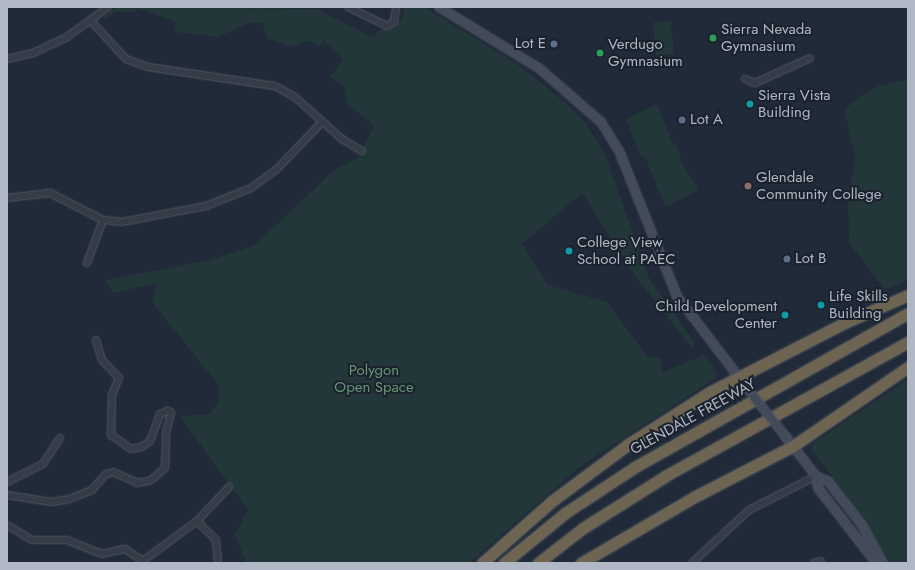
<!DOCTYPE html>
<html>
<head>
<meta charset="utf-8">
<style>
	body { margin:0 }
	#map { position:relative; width:915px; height:570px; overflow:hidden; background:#212a38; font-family:Jost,sans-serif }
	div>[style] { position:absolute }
	.green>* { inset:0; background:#233639; transform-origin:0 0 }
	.roads { filter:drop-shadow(0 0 1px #505763) drop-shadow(0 0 1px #505763) }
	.street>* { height:6px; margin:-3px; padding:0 3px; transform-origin:3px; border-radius:3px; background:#353c48 }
	.secondary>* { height:8px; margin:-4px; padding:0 4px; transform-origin:4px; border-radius:4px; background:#434b5b }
	.highway>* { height:11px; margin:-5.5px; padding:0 5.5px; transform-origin:5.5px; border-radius:5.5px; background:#6e6452 }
	.bridges { filter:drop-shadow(0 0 1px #505763) drop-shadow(0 0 1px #505763) }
	.secondary-bridge>* { height:8px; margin:-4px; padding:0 4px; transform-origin:4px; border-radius:4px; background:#434b5b }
	.dots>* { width:11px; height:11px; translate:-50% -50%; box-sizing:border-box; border:2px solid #1a222d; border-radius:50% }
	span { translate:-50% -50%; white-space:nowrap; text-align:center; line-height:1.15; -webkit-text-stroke:4px #1a222d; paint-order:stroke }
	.poi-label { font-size:15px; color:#b0b7c5 }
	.left { translate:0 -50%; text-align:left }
	.right { translate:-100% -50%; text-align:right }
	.park-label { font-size:15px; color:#689573 }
	.street-label { font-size:15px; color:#b0b7c5 }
	.frame { position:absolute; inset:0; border:8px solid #b0b7c5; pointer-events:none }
</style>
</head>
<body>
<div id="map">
	<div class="green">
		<i style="clip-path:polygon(117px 7px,317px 9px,374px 38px,380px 29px,393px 29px,403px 17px,404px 7px,424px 7px,516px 63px,567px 104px,585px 123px,604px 151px,649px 278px,694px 342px,692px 348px,633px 273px,582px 193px,522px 244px,548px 285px,607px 302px,647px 356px,660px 358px,663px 372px,703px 355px,717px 372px,716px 378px,581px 466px,469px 563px,246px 563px,235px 534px,248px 509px,179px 416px,210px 414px,218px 401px,220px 387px,152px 302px,157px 283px,113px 293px,105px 280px,210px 260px,255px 245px,334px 170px,359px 157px,374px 126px,346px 102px,344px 86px,330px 77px,343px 60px,324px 40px,320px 46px,308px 41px,292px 47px,266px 38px,263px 23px,251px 22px,218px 37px,174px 32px,176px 22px,137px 8px,135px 12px,115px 12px,106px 19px,103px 17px)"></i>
		<i style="left:671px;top:21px;width:33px;height:18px;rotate:85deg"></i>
		<i style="clip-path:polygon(908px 79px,908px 280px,885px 290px,849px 243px,848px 200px,855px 159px,845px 112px,850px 104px,878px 86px)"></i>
		<i style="clip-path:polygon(657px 104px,673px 144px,678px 146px,681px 161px,699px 190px,668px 206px,664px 204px,645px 157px,640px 156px,626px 119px)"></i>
		<i style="clip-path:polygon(908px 379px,908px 563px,890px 563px,849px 498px,811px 449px,812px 444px)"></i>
	</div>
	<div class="roads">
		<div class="street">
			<i style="left:348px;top:7px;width:43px;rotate:26deg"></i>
			<i style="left:387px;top:26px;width:8px;rotate:-30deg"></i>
			<i style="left:394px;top:22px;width:15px;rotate:-82deg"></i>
			<i style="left:91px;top:21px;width:52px;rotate:47.4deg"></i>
			<i style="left:126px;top:59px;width:23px;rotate:20deg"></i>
			<i style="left:148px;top:67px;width:128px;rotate:8.5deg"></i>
			<i style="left:275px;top:86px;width:23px;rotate:29deg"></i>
			<i style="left:295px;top:97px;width:63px;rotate:41.8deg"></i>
			<i style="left:342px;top:139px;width:23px;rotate:31deg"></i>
			<i style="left:7px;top:59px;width:27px;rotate:-13deg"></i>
			<i style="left:33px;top:53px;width:38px;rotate:-25deg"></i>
			<i style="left:67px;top:37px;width:51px;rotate:-36.2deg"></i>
			<i style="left:745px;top:79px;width:11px;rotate:22deg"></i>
			<i style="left:755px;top:83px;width:60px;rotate:-24.4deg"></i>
			<i style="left:7px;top:198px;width:43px;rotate:-6.6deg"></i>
			<i style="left:50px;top:193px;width:59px;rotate:27deg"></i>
			<i style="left:103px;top:220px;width:19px;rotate:6deg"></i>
			<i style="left:122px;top:222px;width:86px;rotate:-10.8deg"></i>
			<i style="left:206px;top:206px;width:48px;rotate:-21.8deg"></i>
			<i style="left:251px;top:188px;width:32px;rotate:-36deg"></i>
			<i style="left:277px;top:169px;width:65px;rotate:-46.2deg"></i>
			<i style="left:87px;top:263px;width:46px;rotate:-69.6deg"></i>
			<i style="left:7px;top:482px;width:40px;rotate:-26.6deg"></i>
			<i style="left:43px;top:464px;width:31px;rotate:-57deg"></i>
			<i style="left:7px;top:495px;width:45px;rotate:9deg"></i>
			<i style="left:51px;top:502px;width:18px;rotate:-9deg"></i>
			<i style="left:69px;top:499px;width:25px;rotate:-21deg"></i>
			<i style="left:92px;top:490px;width:21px;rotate:-49deg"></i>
			<i style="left:106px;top:474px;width:7px;rotate:-16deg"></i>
			<i style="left:113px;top:472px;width:27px;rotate:24deg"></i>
			<i style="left:138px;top:483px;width:13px;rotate:-13deg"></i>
			<i style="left:151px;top:480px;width:18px;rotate:-41deg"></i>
			<i style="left:165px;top:468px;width:36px;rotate:-88deg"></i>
			<i style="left:166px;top:432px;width:20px;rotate:-75deg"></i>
			<i style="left:171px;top:413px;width:4px;rotate:-146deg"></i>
			<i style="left:168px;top:411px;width:9px;rotate:159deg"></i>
			<i style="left:160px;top:414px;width:29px;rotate:110deg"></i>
			<i style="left:150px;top:441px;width:11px;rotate:146deg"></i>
			<i style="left:141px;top:447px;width:10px;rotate:169deg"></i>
			<i style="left:131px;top:449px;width:24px;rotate:-145deg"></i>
			<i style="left:111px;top:435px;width:40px;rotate:-88.6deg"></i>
			<i style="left:112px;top:395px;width:18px;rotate:-68deg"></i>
			<i style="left:119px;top:378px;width:25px;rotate:-133deg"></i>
			<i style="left:102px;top:360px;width:21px;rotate:-107deg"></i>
			<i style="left:197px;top:521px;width:27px;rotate:45deg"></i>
			<i style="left:216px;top:540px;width:23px;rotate:85deg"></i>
			<i style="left:7px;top:525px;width:29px;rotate:31deg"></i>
			<i style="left:32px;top:540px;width:35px"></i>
			<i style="left:67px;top:540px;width:37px;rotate:22deg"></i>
			<i style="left:101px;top:554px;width:25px;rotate:-12deg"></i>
			<i style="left:125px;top:549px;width:22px;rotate:34deg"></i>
			<i style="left:140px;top:563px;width:71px;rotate:-36.4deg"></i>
			<i style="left:197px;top:521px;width:47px;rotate:-46.7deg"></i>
			<i style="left:692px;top:563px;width:78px;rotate:-42.9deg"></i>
			<i style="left:749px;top:510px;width:75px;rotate:-26.9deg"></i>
			<i style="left:814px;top:563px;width:7px;rotate:-16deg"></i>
		</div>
		<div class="secondary">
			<i style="left:439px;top:7px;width:119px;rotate:31.5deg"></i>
			<i style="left:540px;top:69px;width:81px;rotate:41deg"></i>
			<i style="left:601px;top:122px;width:36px;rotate:58deg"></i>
			<i style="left:620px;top:153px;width:154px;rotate:68.3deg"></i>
			<i style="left:677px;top:296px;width:127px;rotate:52.7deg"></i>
			<i style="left:786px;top:437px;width:49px;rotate:52.4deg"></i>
			<i style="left:816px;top:476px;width:12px;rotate:81deg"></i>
			<i style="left:818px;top:488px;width:95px;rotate:52.3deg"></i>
			<i style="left:816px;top:476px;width:13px;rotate:23deg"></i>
			<i style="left:828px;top:481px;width:56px;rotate:52.3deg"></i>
			<i style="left:862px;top:525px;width:43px;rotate:61.1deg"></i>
		</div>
		<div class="highway">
			<i style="left:482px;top:563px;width:94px;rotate:-41.5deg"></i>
			<i style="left:552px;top:501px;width:94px;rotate:-36.7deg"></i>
			<i style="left:627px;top:445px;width:98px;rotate:-32.6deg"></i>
			<i style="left:710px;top:392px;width:151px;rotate:-27.2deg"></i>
			<i style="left:844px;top:323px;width:70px;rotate:-23.6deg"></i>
			<i style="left:504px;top:563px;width:79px;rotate:-39.3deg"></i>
			<i style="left:565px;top:513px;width:84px;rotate:-33.3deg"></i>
			<i style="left:635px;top:467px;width:313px;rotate:-29.4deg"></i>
			<i style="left:538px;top:563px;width:57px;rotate:-37.9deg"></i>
			<i style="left:583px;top:528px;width:99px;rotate:-32.2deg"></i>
			<i style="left:667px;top:475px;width:275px;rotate:-28.9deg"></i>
			<i style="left:581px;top:563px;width:131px;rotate:-30.3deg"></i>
			<i style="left:694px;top:497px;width:111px;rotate:-27.3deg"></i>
			<i style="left:793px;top:446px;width:140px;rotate:-34.5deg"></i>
		</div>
	</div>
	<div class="bridges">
		<div class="secondary-bridge">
			<i style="left:754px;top:397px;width:51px;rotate:51.3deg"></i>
		</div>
	</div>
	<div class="dots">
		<i style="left:713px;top:38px;background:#2e9e5b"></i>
		<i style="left:554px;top:44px;background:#5c6f8a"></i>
		<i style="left:600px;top:53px;background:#2e9e5b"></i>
		<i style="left:750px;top:104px;background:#0f9aa8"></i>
		<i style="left:682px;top:120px;background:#5c6f8a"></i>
		<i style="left:748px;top:186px;background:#8d6e63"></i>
		<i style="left:569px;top:251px;background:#0f9aa8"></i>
		<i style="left:787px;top:259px;background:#5c6f8a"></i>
		<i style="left:821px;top:305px;background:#0f9aa8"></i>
		<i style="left:785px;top:315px;background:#0f9aa8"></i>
	</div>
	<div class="poi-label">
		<span class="left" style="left:721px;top:38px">Sierra Nevada<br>Gymnasium</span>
		<span class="right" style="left:546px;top:44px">Lot E</span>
		<span class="left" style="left:608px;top:53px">Verdugo<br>Gymnasium</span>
		<span class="left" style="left:758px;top:104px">Sierra Vista<br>Building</span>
		<span class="left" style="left:690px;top:120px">Lot A</span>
		<span class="left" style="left:756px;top:186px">Glendale<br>Community College</span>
		<span class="left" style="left:577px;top:251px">College View<br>School at PAEC</span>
		<span class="left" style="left:795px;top:259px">Lot B</span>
		<span class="left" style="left:829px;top:305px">Life Skills<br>Building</span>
		<span class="right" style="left:777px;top:315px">Child Development<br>Center</span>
	</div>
	<div class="park-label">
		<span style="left:374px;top:379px">Polygon<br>Open Space</span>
	</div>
	<div class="street-label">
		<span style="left:693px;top:417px;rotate:-29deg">GLENDALE FREEWAY</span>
	</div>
	<div class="frame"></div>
</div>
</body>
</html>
